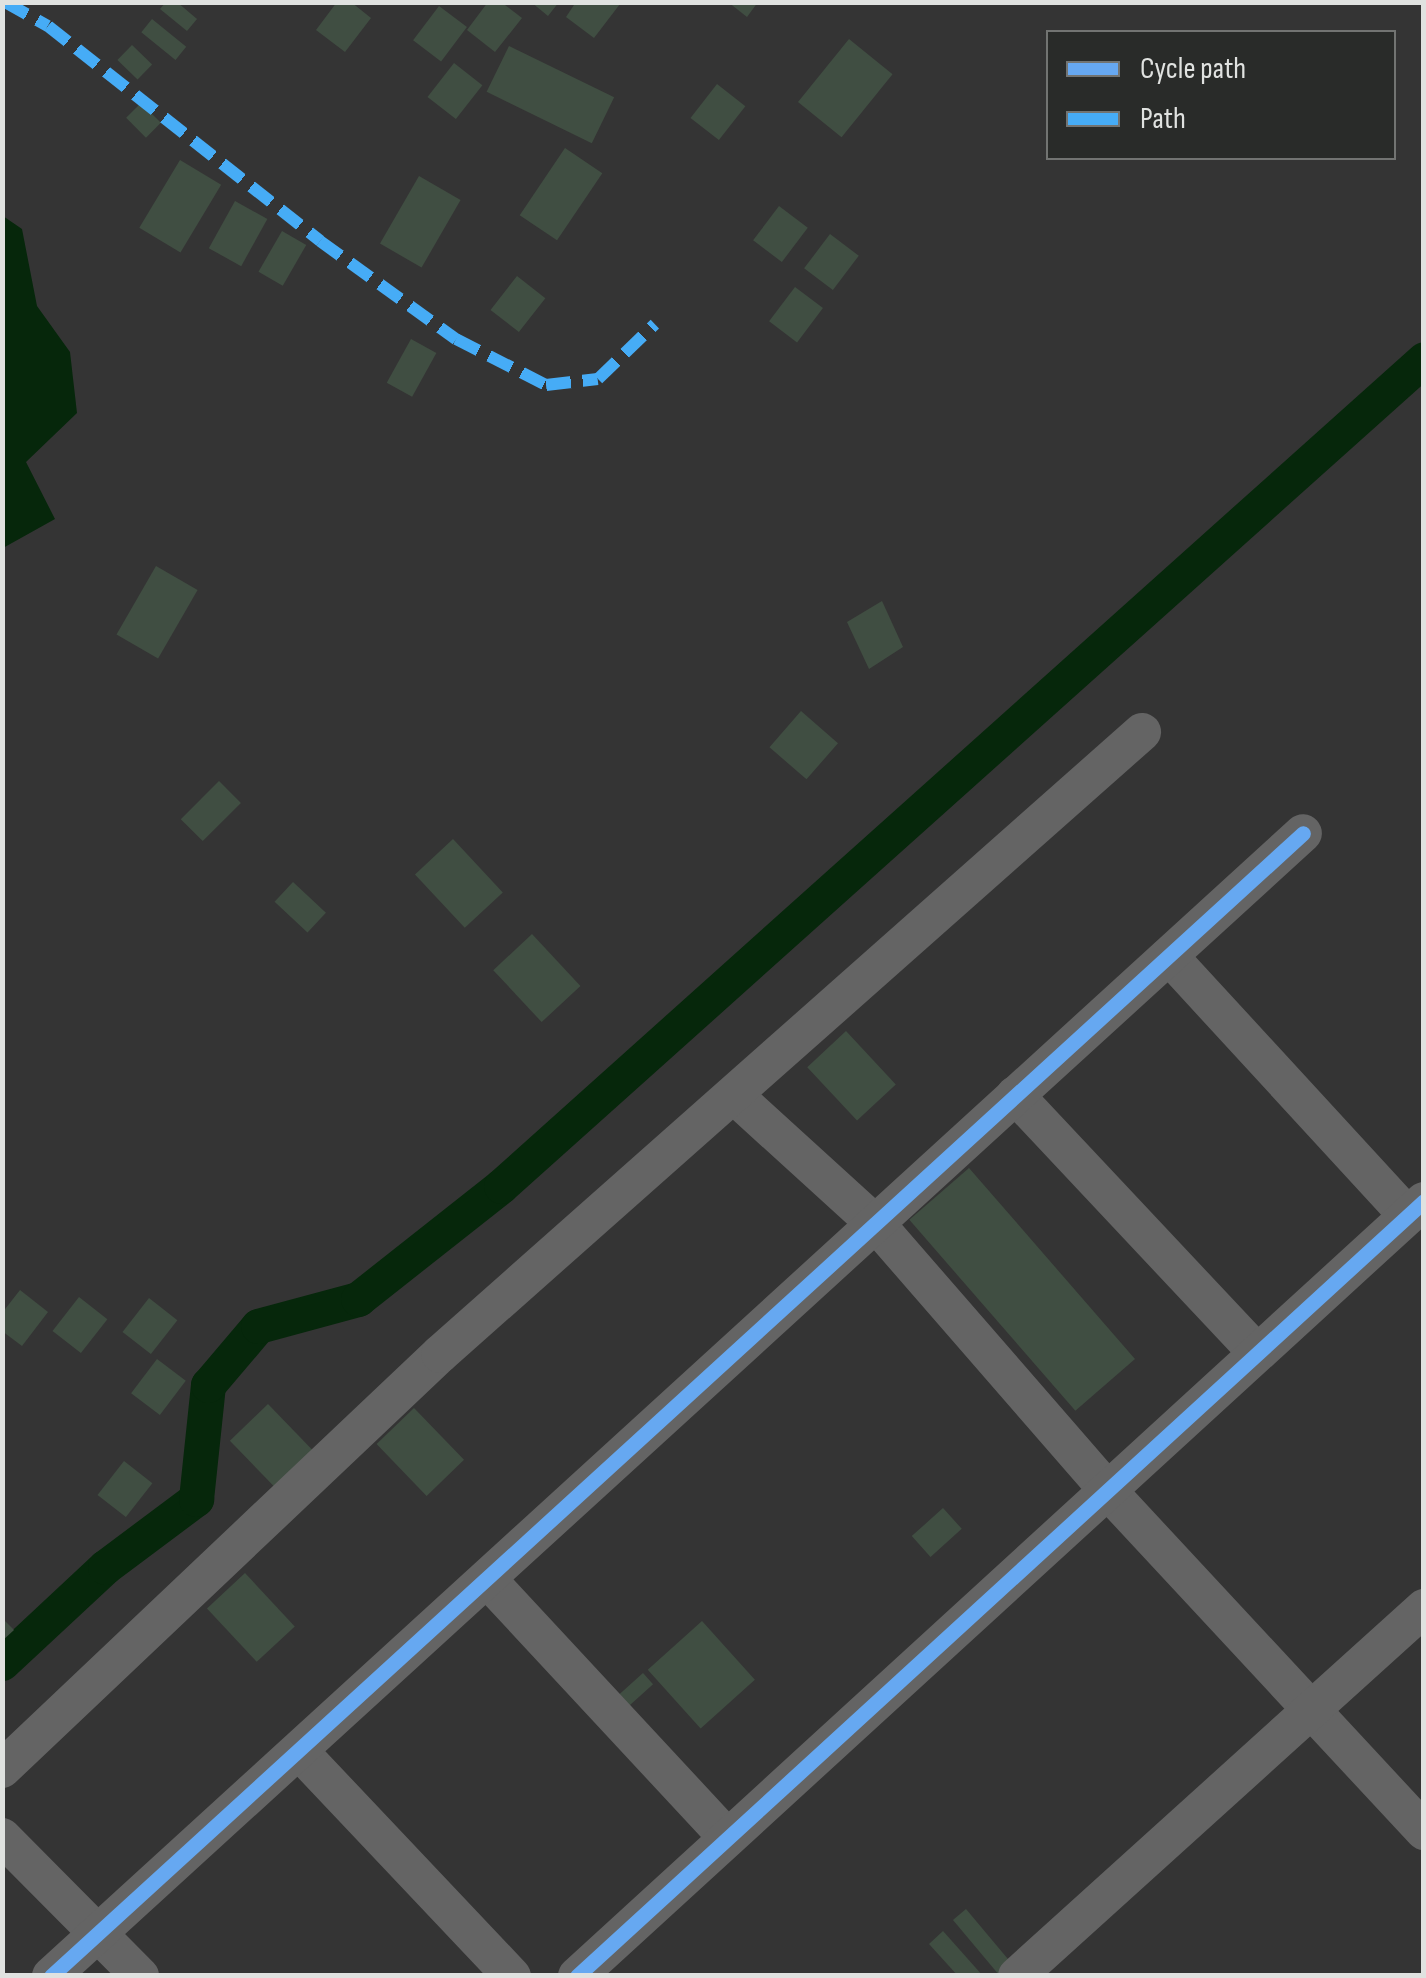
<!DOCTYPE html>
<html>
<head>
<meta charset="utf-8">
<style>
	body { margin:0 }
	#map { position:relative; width:1426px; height:1978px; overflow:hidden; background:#343434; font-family:"Sofia Sans Condensed",sans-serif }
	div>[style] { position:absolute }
	.water>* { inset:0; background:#06270b }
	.canal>* { height:35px; margin:-17.5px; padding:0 17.5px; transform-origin:17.5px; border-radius:17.5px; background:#06270b }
	.building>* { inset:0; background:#404e42; transform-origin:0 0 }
	.minor>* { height:38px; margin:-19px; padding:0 19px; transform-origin:19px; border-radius:19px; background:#646464 }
	.quiet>* { height:12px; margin-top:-6px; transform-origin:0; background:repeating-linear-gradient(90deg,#46acf6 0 25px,transparent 0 37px) }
	.cycleway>* { height:15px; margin:-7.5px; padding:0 7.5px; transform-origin:7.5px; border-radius:7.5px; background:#66a8f1 }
	span { translate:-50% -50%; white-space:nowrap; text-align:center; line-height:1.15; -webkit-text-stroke:8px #292b29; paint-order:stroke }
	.frame { position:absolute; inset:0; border:5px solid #e0e2e0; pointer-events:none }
	.legend { position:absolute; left:1046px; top:30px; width:350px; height:130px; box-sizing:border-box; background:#292b29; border:2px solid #727472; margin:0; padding:12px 18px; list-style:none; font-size:30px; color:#e0e2e0 }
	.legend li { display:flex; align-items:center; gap:20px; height:50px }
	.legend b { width:50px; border:2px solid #727472 }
</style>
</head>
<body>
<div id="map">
	<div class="water">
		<i style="clip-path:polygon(3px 216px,22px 229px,37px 306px,70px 352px,77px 413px,26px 462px,55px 519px,3px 548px)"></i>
	</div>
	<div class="canal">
		<i style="left:2px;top:1663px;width:141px;rotate:-43deg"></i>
		<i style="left:105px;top:1567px;width:114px;rotate:-36.8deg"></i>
		<i style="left:196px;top:1499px;width:115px;rotate:-84deg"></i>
		<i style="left:208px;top:1385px;width:77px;rotate:-49.7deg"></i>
		<i style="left:258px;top:1326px;width:104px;rotate:-15.1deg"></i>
		<i style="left:358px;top:1299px;width:182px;rotate:-38.3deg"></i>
		<i style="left:501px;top:1186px;width:1239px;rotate:-41.86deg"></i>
	</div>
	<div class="building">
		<i style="clip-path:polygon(166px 2px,177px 2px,197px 19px,187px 31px,160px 9px)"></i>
		<i style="clip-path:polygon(337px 2px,351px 2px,371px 18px,345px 52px,316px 30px)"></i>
		<i style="clip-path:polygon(488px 2px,501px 2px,522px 18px,495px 52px,467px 30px)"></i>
		<i style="clip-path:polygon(531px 2px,559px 2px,548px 16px)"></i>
		<i style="clip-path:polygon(576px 2px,618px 2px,620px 4px,594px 38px,566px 17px)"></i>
		<i style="clip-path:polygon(728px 2px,758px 2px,747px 17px)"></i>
		<i style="left:439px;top:6px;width:35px;height:43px;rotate:37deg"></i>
		<i style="left:152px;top:19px;width:44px;height:17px;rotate:39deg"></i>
		<i style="left:849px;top:39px;width:56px;height:81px;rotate:39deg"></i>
		<i style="left:132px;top:45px;width:28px;height:21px;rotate:44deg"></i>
		<i style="left:509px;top:46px;width:117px;height:51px;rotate:26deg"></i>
		<i style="left:454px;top:63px;width:36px;height:43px;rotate:38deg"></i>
		<i style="left:717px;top:84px;width:36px;height:43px;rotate:38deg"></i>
		<i style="left:141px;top:103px;width:28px;height:21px;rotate:45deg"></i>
		<i style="left:565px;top:148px;width:45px;height:81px;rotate:34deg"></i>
		<i style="left:180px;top:160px;width:48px;height:79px;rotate:31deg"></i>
		<i style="left:419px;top:176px;width:48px;height:78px;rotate:30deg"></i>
		<i style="left:235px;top:201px;width:37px;height:54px;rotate:29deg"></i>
		<i style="left:779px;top:206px;width:36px;height:43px;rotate:37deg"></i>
		<i style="left:282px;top:231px;width:28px;height:47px;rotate:30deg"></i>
		<i style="left:830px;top:234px;width:36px;height:43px;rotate:37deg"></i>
		<i style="left:517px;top:276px;width:36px;height:43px;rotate:38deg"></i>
		<i style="left:795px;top:287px;width:35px;height:43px;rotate:37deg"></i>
		<i style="left:411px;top:339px;width:29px;height:50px;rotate:29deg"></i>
		<i style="left:156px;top:566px;width:48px;height:79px;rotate:30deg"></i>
		<i style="clip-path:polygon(882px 601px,903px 647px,869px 669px,847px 622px)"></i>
		<i style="left:801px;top:711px;width:49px;height:48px;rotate:41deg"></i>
		<i style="left:219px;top:781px;width:31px;height:54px;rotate:45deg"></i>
		<i style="left:453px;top:839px;width:73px;height:52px;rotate:47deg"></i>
		<i style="left:293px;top:882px;width:45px;height:27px;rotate:43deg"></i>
		<i style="left:532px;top:934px;width:71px;height:53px;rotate:47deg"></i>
		<i style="left:846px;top:1031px;width:73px;height:53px;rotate:47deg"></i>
		<i style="left:969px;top:1168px;width:253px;height:79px;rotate:49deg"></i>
		<i style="clip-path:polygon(20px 1290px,48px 1312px,22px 1346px,2px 1331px,2px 1313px)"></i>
		<i style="left:79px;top:1297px;width:36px;height:43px;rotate:38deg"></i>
		<i style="left:149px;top:1298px;width:36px;height:43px;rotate:38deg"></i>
		<i style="left:157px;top:1359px;width:36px;height:43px;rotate:37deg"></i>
		<i style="left:268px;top:1404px;width:72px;height:53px;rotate:46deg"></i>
		<i style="left:414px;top:1408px;width:72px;height:52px;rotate:46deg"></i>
		<i style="left:124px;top:1461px;width:36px;height:43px;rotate:38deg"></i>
		<i style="left:943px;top:1508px;width:28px;height:42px;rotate:48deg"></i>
		<i style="left:245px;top:1573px;width:73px;height:52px;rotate:47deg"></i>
		<i style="clip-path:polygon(2px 1618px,14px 1630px,2px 1641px)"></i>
		<i style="left:702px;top:1621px;width:79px;height:73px;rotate:48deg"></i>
		<i style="left:643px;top:1673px;width:15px;height:37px;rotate:48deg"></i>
		<i style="left:966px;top:1909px;width:75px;height:17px;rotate:50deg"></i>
		<i style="clip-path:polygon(943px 1931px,983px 1976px,958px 1976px,929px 1944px)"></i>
	</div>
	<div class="minor">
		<i style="left:1169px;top:956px;width:352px;rotate:47.4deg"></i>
		<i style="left:1015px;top:1095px;width:352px;rotate:46.8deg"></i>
		<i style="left:736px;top:1097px;width:192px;rotate:42.3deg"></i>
		<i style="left:878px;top:1226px;width:352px;rotate:49deg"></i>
		<i style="left:1109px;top:1492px;width:463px;rotate:47.1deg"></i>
		<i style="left:488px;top:1580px;width:352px;rotate:47.1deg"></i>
		<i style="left:299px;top:1751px;width:310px;rotate:46.6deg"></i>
		<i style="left:2px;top:1769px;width:603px;rotate:-43.46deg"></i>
		<i style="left:440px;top:1354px;width:938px;rotate:-41.54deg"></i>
		<i style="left:2px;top:1837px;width:196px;rotate:45.2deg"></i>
		<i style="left:51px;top:1976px;width:1695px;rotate:-42.39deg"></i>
		<i style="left:577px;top:1976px;width:1148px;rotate:-42.46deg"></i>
		<i style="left:1017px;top:1976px;width:549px;rotate:-42.12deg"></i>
	</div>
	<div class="quiet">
		<i style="left:5px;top:2px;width:49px;rotate:29.2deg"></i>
		<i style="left:48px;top:26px;width:347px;rotate:38.3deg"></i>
		<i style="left:320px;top:241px;width:168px;rotate:35.8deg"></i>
		<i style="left:456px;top:339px;width:101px;rotate:27.1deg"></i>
		<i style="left:546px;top:385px;width:52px;rotate:-6.6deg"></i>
		<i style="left:598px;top:379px;width:79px;rotate:-44deg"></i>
	</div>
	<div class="cycleway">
		<i style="left:51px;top:1976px;width:1695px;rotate:-42.39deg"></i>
		<i style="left:577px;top:1976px;width:1148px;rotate:-42.46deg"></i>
	</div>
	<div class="frame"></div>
	<ul class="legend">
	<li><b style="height:12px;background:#66a8f1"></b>Cycle path</li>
	<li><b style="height:12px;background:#46acf6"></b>Path</li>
	</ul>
</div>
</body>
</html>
